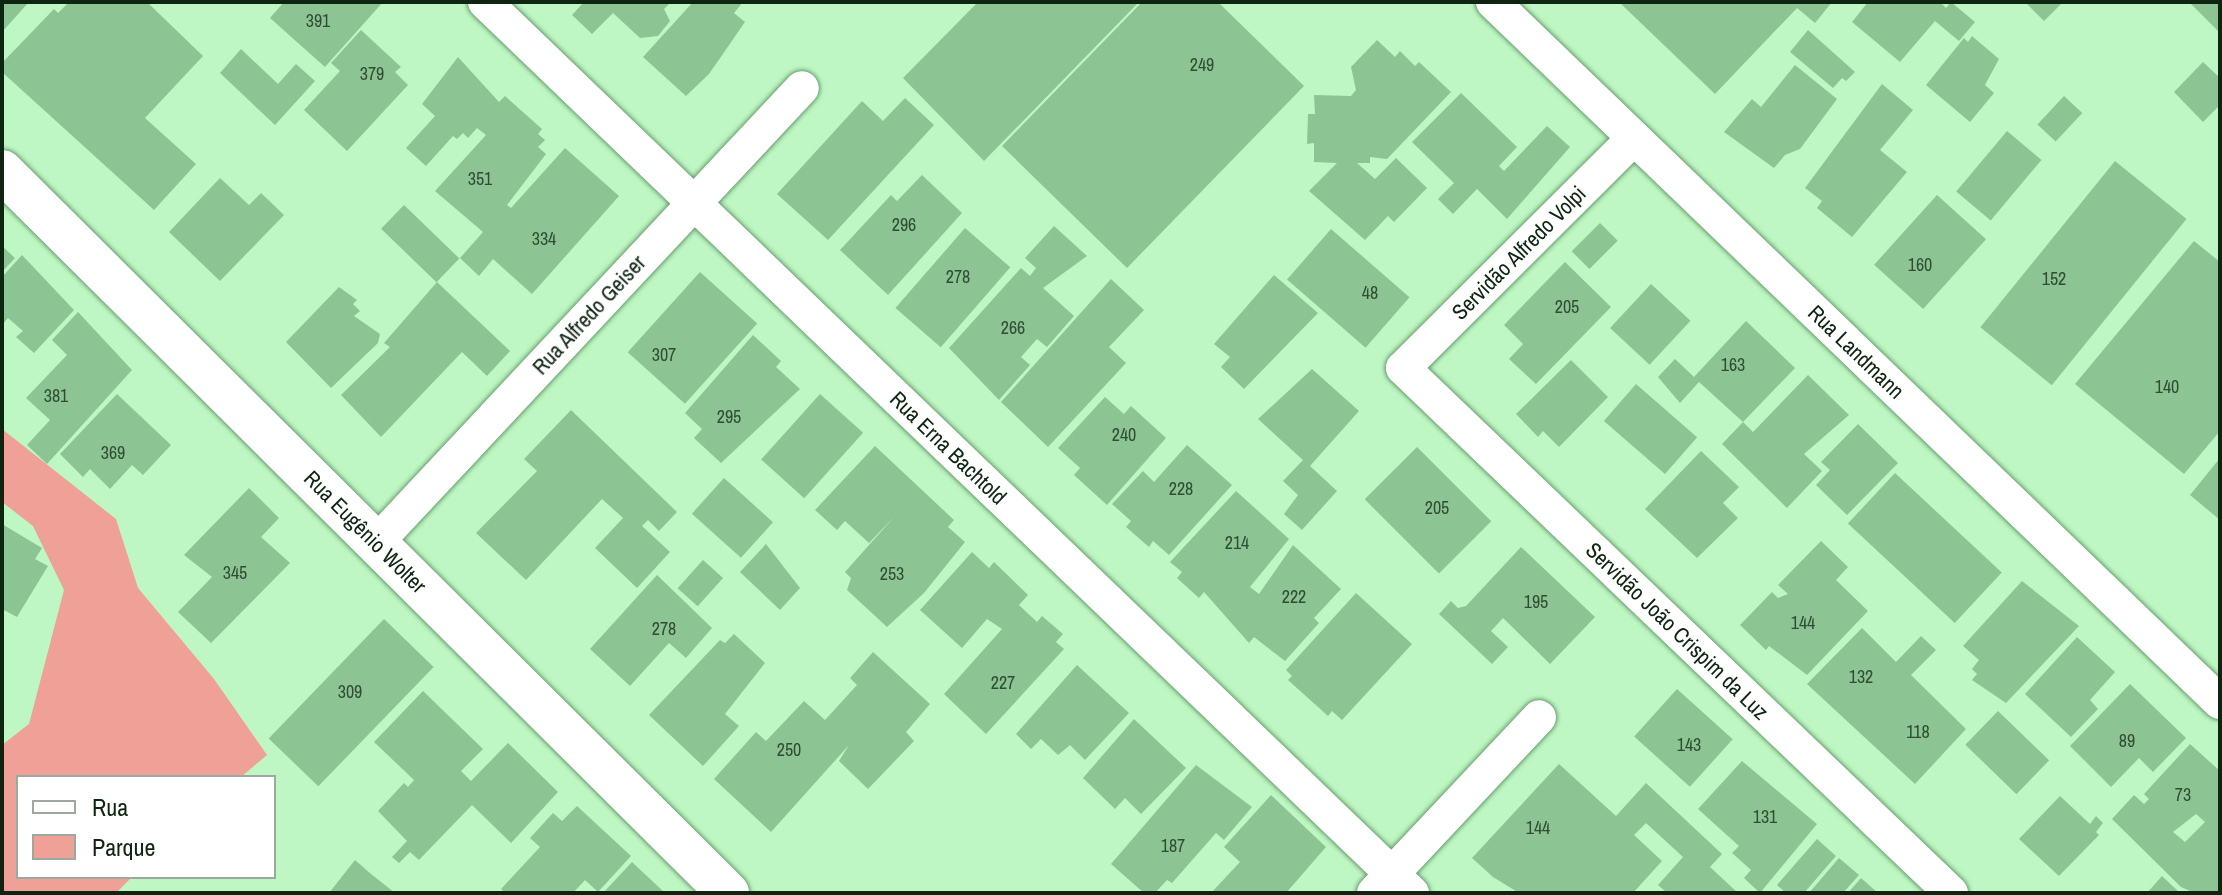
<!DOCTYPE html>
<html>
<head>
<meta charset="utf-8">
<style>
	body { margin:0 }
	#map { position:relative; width:2222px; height:895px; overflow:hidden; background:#bef7c3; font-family:"Archivo Narrow",sans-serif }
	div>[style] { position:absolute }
	.green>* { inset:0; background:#efa097 }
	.building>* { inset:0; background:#8dc493; transform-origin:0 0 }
	.roads { filter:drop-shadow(0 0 2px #689d6e) drop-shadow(0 0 2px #689d6e) }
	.minor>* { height:34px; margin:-17px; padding:0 17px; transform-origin:17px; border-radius:17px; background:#fff }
	.tertiary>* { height:42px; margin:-21px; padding:0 21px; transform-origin:21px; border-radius:21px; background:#fff }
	span { translate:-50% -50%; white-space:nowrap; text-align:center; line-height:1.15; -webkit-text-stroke:8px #fff; paint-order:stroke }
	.number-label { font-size:18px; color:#2e4d32 }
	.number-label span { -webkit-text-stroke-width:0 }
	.street-label { font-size:22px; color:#0f2512 }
	.frame { position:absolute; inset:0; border:4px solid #0f2512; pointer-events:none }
	.legend { position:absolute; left:16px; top:775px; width:260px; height:104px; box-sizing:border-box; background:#fff; border:2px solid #9fa8a0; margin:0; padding:10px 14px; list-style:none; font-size:24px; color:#0f2512 }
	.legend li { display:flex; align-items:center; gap:16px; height:40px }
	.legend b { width:40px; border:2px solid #9fa8a0 }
</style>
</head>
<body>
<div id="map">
	<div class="green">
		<i style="clip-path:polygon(2px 429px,116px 519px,138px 588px,214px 679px,267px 755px,241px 777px,18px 777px,18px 877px,132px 877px,116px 893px,2px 893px,2px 745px,29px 724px,64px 590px,33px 526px,2px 502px)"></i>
	</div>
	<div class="building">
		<i style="clip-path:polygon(2px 2px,29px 2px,2px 32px)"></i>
		<i style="clip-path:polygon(69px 2px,147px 2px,203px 56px,145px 118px,196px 164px,154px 210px,2px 72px,2px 63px,54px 9px,58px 13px)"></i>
		<i style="clip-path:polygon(284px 2px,383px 2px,325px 67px,270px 18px)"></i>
		<i style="clip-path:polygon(584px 2px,671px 2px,664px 9px,670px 21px,658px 36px,640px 38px,613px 13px,592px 34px,572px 15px)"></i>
		<i style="clip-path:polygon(693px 2px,743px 2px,734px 13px,745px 22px,709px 74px,686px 96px,643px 57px)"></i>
		<i style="clip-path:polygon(978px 2px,1139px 2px,984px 161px,903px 78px)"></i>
		<i style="clip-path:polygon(1142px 2px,1218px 2px,1304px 86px,1127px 268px,1002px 146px)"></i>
		<i style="clip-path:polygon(1619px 2px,1832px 2px,1815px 23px,1797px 8px,1715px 94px)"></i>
		<i style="clip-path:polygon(1868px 2px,1940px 2px,1946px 8px,1951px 2px,1975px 22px,1959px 41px,1935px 21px,1900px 62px,1852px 22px)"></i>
		<i style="clip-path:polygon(2025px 2px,2063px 2px,2044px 21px)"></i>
		<i style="clip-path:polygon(2189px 2px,2220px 2px,2220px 33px)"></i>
		<i style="clip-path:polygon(361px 30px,401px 67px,395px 72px,408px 85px,347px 151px,304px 110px,340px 71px,331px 63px)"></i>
		<i style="clip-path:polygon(1808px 30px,1855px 72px,1846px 81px,1842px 78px,1833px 88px,1790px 52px)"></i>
		<i style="clip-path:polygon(1972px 36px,1999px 59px,1985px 85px,1994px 93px,1970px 122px,1926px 85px,1964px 38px,1968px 42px)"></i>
		<i style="clip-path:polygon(1377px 40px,1395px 57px,1400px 51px,1415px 66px,1419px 62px,1451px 92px,1387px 159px,1370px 157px,1370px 163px,1357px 163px,1375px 179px,1396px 158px,1427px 188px,1394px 222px,1388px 216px,1365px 240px,1309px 191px,1337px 163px,1314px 162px,1314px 143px,1307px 144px,1308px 114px,1315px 114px,1314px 95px,1351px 96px,1356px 90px,1351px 67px)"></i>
		<i style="clip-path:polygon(241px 49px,278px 84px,296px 64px,315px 81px,275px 125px,220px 73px)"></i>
		<i style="clip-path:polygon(458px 57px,499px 102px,505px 96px,542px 129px,538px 134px,545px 140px,538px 147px,546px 154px,507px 205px,511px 208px,565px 148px,619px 196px,532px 294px,493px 259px,479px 276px,460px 258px,483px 232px,435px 191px,486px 135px,477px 128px,468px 138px,463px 133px,457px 139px,453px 136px,426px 166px,406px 148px,435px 116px,422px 104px)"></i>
		<i style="clip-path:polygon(2203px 62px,2220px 78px,2220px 105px,2203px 122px,2174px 92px)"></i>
		<i style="clip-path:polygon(1795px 65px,1837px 99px,1800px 149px,1785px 155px,1774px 168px,1724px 132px,1752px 99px,1761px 107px)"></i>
		<i style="clip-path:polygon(1882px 84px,1913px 110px,1880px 150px,1907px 172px,1852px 237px,1817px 208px,1822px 201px,1805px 188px)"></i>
		<i style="clip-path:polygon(1461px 93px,1517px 147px,1499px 166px,1504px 171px,1547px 126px,1570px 147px,1507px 219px,1477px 189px,1453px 214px,1438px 199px,1454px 183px,1412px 142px)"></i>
		<i style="left:2064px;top:96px;width:25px;height:39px;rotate:43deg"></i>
		<i style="clip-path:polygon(905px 98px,934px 125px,828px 240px,777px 194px,862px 101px,883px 121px)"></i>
		<i style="left:2007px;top:131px;width:45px;height:79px;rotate:40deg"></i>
		<i style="left:2115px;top:161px;width:92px;height:214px;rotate:39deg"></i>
		<i style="clip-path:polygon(922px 175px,962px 213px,888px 295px,840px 250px,891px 195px,897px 201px)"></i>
		<i style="clip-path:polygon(220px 178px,249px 205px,261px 193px,284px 215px,220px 281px,169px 232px)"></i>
		<i style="left:1937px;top:195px;width:66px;height:94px;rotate:42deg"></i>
		<i style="left:404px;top:205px;width:77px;height:33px;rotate:44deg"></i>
		<i style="left:1600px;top:223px;width:25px;height:40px;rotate:45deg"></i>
		<i style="clip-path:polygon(1054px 226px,1087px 256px,1043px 288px,1074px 316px,1047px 347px,1037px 339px,1021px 357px,1030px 365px,999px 400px,949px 348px,1021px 268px,1030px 276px,1036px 268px,1025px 258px)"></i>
		<i style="left:965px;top:228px;width:60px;height:106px;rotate:41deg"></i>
		<i style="left:1331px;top:229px;width:104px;height:67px;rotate:41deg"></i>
		<i style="clip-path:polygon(2194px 241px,2220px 262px,2220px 431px,2184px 474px,2075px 384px)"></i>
		<i style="clip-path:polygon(2px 246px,15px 258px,2px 272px)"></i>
		<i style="clip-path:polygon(22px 255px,74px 310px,34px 353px,16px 337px,23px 331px,8px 318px,2px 325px,2px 277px)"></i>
		<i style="clip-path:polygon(1565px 262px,1611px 307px,1536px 384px,1509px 359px,1523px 344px,1504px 325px)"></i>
		<i style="left:700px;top:272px;width:77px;height:108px;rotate:42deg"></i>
		<i style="clip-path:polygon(1274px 275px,1318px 313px,1244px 389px,1221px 367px,1230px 357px,1214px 344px)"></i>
		<i style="clip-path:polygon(1111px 279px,1144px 310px,1109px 347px,1126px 363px,1048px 447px,1001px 402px)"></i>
		<i style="clip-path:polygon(437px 282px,510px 351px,487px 376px,462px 352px,381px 437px,341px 395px,390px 347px,384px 343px)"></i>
		<i style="left:1651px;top:284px;width:54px;height:60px;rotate:43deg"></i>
		<i style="clip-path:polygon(339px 287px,357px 300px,353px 304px,360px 311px,354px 316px,380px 334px,378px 343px,331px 388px,286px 342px)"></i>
		<i style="clip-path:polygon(78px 312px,132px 370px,47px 464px,27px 445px,50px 420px,26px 398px,67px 355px,52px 340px)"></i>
		<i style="clip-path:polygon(1746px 321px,1795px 368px,1743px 422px,1699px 382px,1680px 403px,1658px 377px,1675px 359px,1694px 377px)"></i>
		<i style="clip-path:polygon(753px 335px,781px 361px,776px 367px,800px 389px,721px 463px,694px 438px,702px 429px,685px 413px)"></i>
		<i style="clip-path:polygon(1571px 360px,1608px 397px,1559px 447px,1543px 431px,1538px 437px,1516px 414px)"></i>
		<i style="clip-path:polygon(1312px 369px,1359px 411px,1310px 466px,1337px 491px,1302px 530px,1284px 514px,1298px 495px,1283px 481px,1303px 460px,1258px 419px)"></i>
		<i style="clip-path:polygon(1808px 375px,1849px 415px,1804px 454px,1822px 471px,1787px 508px,1722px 444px,1743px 422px,1753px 432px)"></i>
		<i style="left:1636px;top:384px;width:81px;height:49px;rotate:41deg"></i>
		<i style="clip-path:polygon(117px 394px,171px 445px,143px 475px,132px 465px,110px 489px,90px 469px,83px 477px,60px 454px)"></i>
		<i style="left:820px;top:394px;width:58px;height:88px;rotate:42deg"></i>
		<i style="clip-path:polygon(1105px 397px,1124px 414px,1131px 406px,1166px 438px,1107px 505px,1074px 475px,1080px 468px,1058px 448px)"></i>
		<i style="clip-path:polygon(571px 410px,677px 512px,659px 531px,648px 520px,642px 526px,670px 552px,637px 588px,595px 548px,623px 518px,602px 499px,526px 580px,476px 533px,537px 471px,524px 459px)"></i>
		<i style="clip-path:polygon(1858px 424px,1898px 463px,1847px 515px,1816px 485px,1830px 470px,1821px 462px)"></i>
		<i style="clip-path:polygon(1187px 445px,1232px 485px,1169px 555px,1153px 541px,1149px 547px,1126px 527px,1131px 521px,1112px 504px,1143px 471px,1154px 482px)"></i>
		<i style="clip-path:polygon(875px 446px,954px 520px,948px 527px,965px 542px,924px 593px,887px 627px,847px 590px,851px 578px,845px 572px,894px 517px,869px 543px,845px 521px,837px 530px,815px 510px)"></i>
		<i style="left:1417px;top:447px;width:105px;height:74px;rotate:45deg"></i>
		<i style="clip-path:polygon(1701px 451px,1739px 487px,1723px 503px,1738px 518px,1697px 558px,1645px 509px)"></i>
		<i style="clip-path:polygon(2220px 458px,2220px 520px,2190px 495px)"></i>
		<i style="left:1895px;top:473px;width:146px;height:69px;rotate:43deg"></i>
		<i style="left:724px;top:478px;width:66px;height:48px;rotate:42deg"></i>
		<i style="clip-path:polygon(249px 488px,279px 518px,261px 537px,290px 563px,211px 643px,178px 612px,212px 577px,184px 555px)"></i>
		<i style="clip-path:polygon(1236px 491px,1289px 539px,1250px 587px,1259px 594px,1293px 545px,1341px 589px,1314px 618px,1319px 623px,1285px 661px,1254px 637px,1249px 643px,1204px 592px,1199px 598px,1177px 578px,1182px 572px,1170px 562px)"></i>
		<i style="clip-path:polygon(2px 524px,42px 548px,35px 559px,48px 566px,17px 617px,2px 609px)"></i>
		<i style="clip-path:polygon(1821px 541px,1848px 567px,1836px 580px,1868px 611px,1807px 675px,1769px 646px,1766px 650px,1740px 625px,1772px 592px,1778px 598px,1788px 594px,1778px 585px)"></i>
		<i style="clip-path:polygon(766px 544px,800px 588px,780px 610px,740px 572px)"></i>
		<i style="clip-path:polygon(1521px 547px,1595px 617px,1550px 664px,1503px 618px,1491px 631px,1508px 647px,1492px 664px,1439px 614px,1451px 601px,1458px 608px,1466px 606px)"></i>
		<i style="clip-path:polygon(972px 552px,989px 568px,994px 562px,1028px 595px,1019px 605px,1037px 622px,1042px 616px,1063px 634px,1056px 642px,1064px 649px,986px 734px,944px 694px,1002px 629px,987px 619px,962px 648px,920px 610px)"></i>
		<i style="left:703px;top:560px;width:27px;height:38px;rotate:42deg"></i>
		<i style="clip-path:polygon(657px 575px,712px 628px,686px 658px,669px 643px,630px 686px,590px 649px)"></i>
		<i style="clip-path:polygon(2022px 581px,2079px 626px,2006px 703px,1972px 680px,1977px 674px,1972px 669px,1979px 660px,1963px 646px)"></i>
		<i style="clip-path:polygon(1356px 593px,1412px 644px,1342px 720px,1332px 711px,1328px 716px,1288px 680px,1292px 676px,1286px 670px)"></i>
		<i style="left:384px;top:619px;width:69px;height:166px;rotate:44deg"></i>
		<i style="clip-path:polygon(1862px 628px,1896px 662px,1921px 636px,1936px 650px,1911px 675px,1966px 729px,1915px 784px,1807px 684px)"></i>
		<i style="clip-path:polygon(734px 634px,765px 663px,725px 714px,739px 726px,703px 766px,649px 715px,720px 640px,725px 643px)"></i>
		<i style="clip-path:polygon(2077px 637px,2115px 672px,2090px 700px,2098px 709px,2071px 737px,2025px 694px)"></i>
		<i style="clip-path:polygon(873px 652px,930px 704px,906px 732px,914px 741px,868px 789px,839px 761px,849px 745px,771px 832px,714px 779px,756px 732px,766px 741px,804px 701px,825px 720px,857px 685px,850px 678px)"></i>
		<i style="clip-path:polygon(1077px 665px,1129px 713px,1085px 760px,1070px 745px,1058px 755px,1041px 739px,1031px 749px,1016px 734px)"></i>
		<i style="clip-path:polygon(2130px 684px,2186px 738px,2153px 772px,2139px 758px,2111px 787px,2070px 746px)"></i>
		<i style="left:1677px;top:689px;width:75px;height:64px;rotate:42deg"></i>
		<i style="clip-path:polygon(423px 691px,483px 749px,461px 771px,471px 781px,508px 743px,558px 792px,511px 843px,472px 805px,419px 860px,410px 852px,399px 863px,392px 857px,407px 841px,378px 811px,404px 783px,408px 787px,414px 780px,374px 742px)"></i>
		<i style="left:1998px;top:711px;width:71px;height:47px;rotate:44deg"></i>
		<i style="clip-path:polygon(1134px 719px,1186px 768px,1141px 814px,1125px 798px,1115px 809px,1083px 778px)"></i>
		<i style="clip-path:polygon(evenodd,2190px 744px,2220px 771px,2220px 893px,2194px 893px,2181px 887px,2112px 819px,2134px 795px,2144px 804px,2149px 799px,2144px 794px,2190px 744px,2196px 814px,2205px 822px,2185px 842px,2173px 832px,2196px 814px)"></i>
		<i style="clip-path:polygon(1742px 761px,1817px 824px,1760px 893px,1744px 878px,1751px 870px,1732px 853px,1739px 846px,1698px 809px)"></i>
		<i style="clip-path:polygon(1559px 764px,1616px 816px,1646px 783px,1722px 854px,1710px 867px,1738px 893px,1667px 893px,1658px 885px,1683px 857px,1646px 823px,1634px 835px,1662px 861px,1633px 893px,1519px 893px,1493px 877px,1472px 858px)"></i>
		<i style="clip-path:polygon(1196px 765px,1252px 807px,1224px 840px,1216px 833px,1172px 883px,1167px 880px,1155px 893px,1144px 893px,1111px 864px)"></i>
		<i style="clip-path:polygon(1271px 795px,1326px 847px,1286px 893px,1211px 893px,1240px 862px,1224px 847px)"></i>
		<i style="clip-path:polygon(2060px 796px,2090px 824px,2096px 816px,2103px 823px,2096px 832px,2099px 835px,2059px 876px,2019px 839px)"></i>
		<i style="clip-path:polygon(577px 806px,631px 856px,598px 892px,585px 880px,573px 893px,505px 893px,501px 889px,540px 847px,530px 838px,553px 813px,562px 821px)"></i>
		<i style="clip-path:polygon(1817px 839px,1836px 856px,1804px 893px,1786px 893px,1777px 885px)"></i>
		<i style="clip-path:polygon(1839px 858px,1859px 875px,1843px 893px,1809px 893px)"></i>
		<i style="clip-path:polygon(355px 860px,371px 874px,395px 893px,329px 893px)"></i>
		<i style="clip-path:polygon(632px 862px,665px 893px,603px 893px)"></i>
		<i style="clip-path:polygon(2162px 876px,2180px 893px,2147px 893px)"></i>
		<i style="clip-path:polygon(1861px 878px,1878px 893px,1848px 893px)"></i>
	</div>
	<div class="roads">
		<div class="minor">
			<i style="left:485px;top:2px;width:1286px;rotate:43.87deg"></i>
			<i style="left:1493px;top:2px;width:1009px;rotate:43.92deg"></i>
			<i style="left:1634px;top:138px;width:326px;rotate:135.1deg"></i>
			<i style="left:1403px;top:368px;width:759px;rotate:43.77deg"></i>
			<i style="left:376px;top:543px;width:623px;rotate:-46.89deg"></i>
			<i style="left:1374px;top:893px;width:241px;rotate:-46.8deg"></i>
		</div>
		<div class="tertiary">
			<i style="left:2px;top:171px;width:1024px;rotate:44.84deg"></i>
		</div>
	</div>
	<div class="number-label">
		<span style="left:318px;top:21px">391</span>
		<span style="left:1202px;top:65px">249</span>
		<span style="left:372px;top:74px">379</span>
		<span style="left:480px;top:179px">351</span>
		<span style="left:904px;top:225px">296</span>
		<span style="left:544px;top:239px">334</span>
		<span style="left:1920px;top:265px">160</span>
		<span style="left:958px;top:277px">278</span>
		<span style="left:2054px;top:279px">152</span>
		<span style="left:1370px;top:293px">48</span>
		<span style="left:1567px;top:307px">205</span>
		<span style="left:1013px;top:328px">266</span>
		<span style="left:664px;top:355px">307</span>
		<span style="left:1733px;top:365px">163</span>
		<span style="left:2167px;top:387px">140</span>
		<span style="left:56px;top:396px">381</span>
		<span style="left:729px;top:417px">295</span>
		<span style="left:1124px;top:435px">240</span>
		<span style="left:113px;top:453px">369</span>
		<span style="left:1181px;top:489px">228</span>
		<span style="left:1437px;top:508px">205</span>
		<span style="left:1237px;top:543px">214</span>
		<span style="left:235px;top:573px">345</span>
		<span style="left:892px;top:574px">253</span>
		<span style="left:1294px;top:597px">222</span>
		<span style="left:1536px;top:602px">195</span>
		<span style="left:1803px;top:623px">144</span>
		<span style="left:664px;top:629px">278</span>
		<span style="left:1861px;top:677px">132</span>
		<span style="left:1003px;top:683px">227</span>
		<span style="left:350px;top:692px">309</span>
		<span style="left:1918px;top:732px">118</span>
		<span style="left:2127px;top:741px">89</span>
		<span style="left:1689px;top:745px">143</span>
		<span style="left:789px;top:750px">250</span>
		<span style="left:2183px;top:795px">73</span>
		<span style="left:1765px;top:817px">131</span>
		<span style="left:1538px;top:828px">144</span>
		<span style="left:1173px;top:846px">187</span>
	</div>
	<div class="street-label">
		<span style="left:1519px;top:253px;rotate:-45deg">Servidão Alfredo Volpi</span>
		<span style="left:589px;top:315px;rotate:-47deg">Rua Alfredo Geiser</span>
		<span style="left:1856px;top:352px;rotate:44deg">Rua Landmann</span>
		<span style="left:948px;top:448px;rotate:44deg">Rua Erna Bachtold</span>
		<span style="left:365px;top:532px;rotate:45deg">Rua Eugênio Wolter</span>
		<span style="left:1677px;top:631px;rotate:44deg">Servidão João Crispim da Luz</span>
	</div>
	<div class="frame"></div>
	<ul class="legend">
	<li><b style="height:10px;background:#fff"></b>Rua</li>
	<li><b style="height:22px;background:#efa097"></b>Parque</li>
	</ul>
</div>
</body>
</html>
